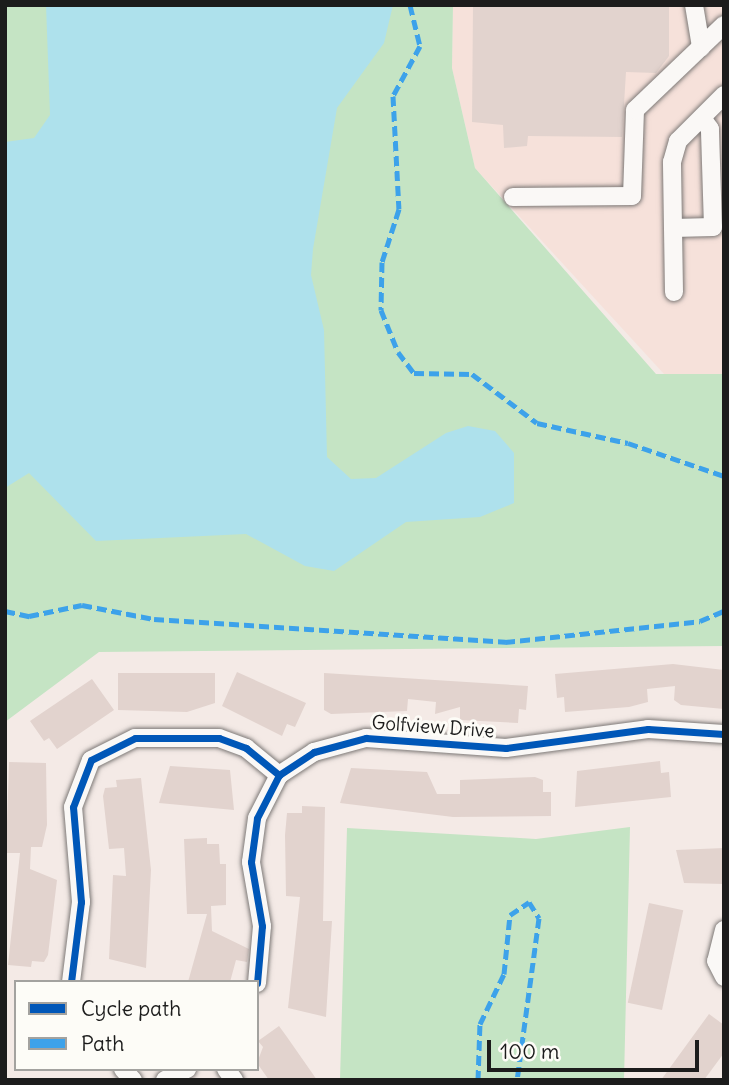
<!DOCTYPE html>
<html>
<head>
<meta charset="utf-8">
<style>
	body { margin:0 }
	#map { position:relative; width:729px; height:1085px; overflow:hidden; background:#f4eae6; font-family:Delius,sans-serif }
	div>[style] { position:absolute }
	.built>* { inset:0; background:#f6e1da }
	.green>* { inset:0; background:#c5e4c4 }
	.water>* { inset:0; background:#aee1ec }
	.building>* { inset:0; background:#e2d3ce; transform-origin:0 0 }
	.roads { filter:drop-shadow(0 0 2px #7d7977) drop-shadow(0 0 2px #7d7977) }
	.minor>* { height:18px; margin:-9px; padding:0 9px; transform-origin:9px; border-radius:9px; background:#faf8f6 }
	.quiet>* { height:5px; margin-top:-2.5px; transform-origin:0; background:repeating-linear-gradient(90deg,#3da2ea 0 10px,transparent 0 15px) }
	.cycleway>* { height:7px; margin:-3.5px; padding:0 3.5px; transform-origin:3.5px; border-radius:3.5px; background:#0057b8 }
	span { translate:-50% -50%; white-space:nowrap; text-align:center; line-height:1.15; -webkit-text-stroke:6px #fdfcf7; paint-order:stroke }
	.street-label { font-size:19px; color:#1c1c1c }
	.frame { position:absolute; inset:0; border:7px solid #1c1c1c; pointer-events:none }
	.legend { position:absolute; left:14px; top:980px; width:245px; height:91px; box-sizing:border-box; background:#fdfcf7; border:2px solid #a3a29f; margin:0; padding:9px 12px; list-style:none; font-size:21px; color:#1c1c1c }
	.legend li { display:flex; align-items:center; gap:14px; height:35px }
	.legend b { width:35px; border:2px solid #a3a29f }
	.scale { position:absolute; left:487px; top:1040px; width:212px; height:32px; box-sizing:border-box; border:4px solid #1c1c1c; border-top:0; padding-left:9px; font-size:21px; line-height:24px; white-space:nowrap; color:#1c1c1c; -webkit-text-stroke:5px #fdfcf7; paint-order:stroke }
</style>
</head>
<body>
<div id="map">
	<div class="built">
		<i style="clip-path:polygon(453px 5px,724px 5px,724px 374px,664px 374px,475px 168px,452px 68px)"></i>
	</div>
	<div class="green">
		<i style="clip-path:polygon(5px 5px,453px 5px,452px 68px,475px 168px,656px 374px,724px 374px,724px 646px,99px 652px,5px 722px)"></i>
		<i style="clip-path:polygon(630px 827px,624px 1080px,340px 1080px,347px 828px,536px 839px)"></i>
	</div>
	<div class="water">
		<i style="clip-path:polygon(46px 5px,393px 5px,384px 43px,337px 108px,313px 249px,311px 275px,324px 330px,327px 457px,351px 479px,376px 478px,446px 433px,468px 426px,495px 431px,514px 453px,514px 503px,480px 517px,406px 522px,334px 571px,305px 566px,246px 534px,96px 541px,29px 473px,5px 488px,5px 142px,34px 138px,50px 115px)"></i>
	</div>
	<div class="building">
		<i style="clip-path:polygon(473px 5px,669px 5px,669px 56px,656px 73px,626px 72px,622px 137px,528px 136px,527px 146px,504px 148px,503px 125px,472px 122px)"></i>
		<i style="clip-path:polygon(673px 664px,724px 670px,724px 709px,681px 705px,674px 700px,675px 686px,647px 689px,648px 702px,629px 707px,565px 712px,564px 697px,557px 698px,555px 674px)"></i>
		<i style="clip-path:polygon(237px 672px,306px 703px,295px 727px,287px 724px,282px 736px,222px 706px)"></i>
		<i style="clip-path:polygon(118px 673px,215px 673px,215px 703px,187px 712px,118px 710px)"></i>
		<i style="clip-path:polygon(324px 673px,528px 686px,526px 710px,519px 709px,518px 723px,460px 720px,460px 707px,435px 714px,436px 702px,408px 699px,407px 711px,331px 714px,324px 710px)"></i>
		<i style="clip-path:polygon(92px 679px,114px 710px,57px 749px,49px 738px,44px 741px,30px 721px)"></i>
		<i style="clip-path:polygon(660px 761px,661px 773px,669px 772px,671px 797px,575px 807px,577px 771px)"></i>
		<i style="clip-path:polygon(9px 762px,46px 763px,47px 825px,42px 847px,31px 847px,30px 869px,57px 880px,48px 955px,44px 962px,32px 961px,31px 967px,8px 965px,20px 853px,6px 853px)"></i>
		<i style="clip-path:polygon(170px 766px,230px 770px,234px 810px,159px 803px)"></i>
		<i style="clip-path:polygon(351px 768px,427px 772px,437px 794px,460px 794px,460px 780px,535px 777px,543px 780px,543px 792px,551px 792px,551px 816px,453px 817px,340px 803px)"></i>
		<i style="clip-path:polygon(141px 778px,151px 870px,146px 968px,109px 959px,113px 875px,126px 876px,124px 848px,109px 849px,103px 796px,105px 788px,117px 787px,116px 780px)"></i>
		<i style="clip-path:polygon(302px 806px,325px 807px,323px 921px,332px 921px,326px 1017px,288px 1008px,300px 897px,286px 896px,285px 835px,287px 813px,302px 813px)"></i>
		<i style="clip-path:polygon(207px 838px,207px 844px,219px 844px,220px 864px,226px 864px,226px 905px,211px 906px,212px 931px,249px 949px,247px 962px,236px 960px,230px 982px,188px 982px,207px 914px,187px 914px,184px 839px)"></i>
		<i style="clip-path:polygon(724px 848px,724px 884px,684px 883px,676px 850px)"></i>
		<i style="left:649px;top:903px;width:35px;height:102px;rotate:12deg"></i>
		<i style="clip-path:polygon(709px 1014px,724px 1025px,724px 1053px,704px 1080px,661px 1080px)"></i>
		<i style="clip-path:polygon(279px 1026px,287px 1037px,317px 1080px,269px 1080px,264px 1073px,257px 1063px,263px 1047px,258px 1041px)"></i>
	</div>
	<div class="roads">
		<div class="minor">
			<i style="left:694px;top:5px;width:43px;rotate:80.5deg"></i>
			<i style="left:513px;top:197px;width:119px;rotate:-0.5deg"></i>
			<i style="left:632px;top:196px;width:86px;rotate:-88deg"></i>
			<i style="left:635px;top:110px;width:123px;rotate:-43.7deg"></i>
			<i style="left:673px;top:228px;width:40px;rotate:-1.4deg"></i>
			<i style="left:713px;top:227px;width:98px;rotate:-91.8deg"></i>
			<i style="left:710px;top:129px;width:14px;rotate:-126deg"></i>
			<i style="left:674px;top:292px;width:130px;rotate:-90.9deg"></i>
			<i style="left:672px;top:162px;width:22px;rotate:-74deg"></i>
			<i style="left:678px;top:141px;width:65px;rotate:-45deg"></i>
			<i style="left:724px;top:930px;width:32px;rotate:104deg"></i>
			<i style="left:716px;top:961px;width:18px;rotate:63deg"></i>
			<i style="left:71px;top:982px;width:81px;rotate:-82.9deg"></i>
			<i style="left:81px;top:902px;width:95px;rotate:-94.8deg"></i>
			<i style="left:73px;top:807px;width:50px;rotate:-69deg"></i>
			<i style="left:91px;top:760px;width:49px;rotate:-26.6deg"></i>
			<i style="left:135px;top:738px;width:84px"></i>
			<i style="left:219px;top:738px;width:29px;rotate:20deg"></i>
			<i style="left:246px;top:748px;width:43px;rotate:39.3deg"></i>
			<i style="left:257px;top:983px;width:57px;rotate:-85deg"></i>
			<i style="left:262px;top:926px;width:65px;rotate:-99.8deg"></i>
			<i style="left:251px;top:862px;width:44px;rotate:-82.2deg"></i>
			<i style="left:257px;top:818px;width:48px;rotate:-62.9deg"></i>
			<i style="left:279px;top:775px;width:42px;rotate:-33.3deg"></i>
			<i style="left:314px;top:752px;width:54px;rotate:-15.1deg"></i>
			<i style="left:366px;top:738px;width:140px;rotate:4.1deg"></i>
			<i style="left:506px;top:748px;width:143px;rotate:-7.6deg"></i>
			<i style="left:648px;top:729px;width:76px;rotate:3.8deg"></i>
			<i style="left:123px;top:1069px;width:15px;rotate:48deg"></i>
			<i style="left:226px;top:1069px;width:14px;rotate:54deg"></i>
			<i style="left:165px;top:1080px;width:25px;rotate:-27deg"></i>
		</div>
	</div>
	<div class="quiet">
		<i style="left:410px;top:5px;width:42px;rotate:76.3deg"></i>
		<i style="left:420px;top:46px;width:57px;rotate:118.4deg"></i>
		<i style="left:393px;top:96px;width:113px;rotate:87deg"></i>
		<i style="left:399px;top:209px;width:56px;rotate:107.8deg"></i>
		<i style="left:382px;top:262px;width:48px;rotate:91.2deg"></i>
		<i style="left:381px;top:310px;width:45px;rotate:68deg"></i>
		<i style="left:398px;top:352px;width:26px;rotate:53deg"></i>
		<i style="left:414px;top:373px;width:58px;rotate:1deg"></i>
		<i style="left:472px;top:374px;width:81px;rotate:37deg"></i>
		<i style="left:537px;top:423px;width:93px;rotate:12.4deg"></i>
		<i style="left:628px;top:443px;width:102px;rotate:19deg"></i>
		<i style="left:5px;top:611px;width:25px;rotate:12deg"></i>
		<i style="left:29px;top:616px;width:54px;rotate:-11.7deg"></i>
		<i style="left:82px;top:605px;width:73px;rotate:11deg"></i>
		<i style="left:154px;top:619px;width:352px;rotate:3.7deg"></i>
		<i style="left:505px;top:642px;width:196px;rotate:-6.1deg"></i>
		<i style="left:700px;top:621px;width:26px;rotate:-23deg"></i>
		<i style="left:478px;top:1080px;width:56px;rotate:-88deg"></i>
		<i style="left:480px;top:1024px;width:55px;rotate:-64.4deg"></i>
		<i style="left:504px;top:974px;width:59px;rotate:-84.2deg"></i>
		<i style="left:510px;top:915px;width:23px;rotate:-34deg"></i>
		<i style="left:529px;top:902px;width:19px;rotate:58deg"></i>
		<i style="left:539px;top:918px;width:163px;rotate:97.7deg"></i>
	</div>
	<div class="cycleway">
		<i style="left:71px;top:982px;width:81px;rotate:-82.9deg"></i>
		<i style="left:81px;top:902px;width:95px;rotate:-94.8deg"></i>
		<i style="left:73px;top:807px;width:50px;rotate:-69deg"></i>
		<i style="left:91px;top:760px;width:49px;rotate:-26.6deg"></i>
		<i style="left:135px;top:738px;width:84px"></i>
		<i style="left:219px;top:738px;width:29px;rotate:20deg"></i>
		<i style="left:246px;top:748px;width:43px;rotate:39.3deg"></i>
		<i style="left:257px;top:983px;width:57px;rotate:-85deg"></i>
		<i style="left:262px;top:926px;width:65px;rotate:-99.8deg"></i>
		<i style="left:251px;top:862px;width:44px;rotate:-82.2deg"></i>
		<i style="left:257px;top:818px;width:48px;rotate:-62.9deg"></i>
		<i style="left:279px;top:775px;width:42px;rotate:-33.3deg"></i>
		<i style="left:314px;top:752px;width:54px;rotate:-15.1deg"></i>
		<i style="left:366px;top:738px;width:140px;rotate:4.1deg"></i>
		<i style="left:506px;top:748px;width:143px;rotate:-7.6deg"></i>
		<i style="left:648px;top:729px;width:76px;rotate:3.8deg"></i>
	</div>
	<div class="street-label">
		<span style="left:433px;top:727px;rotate:4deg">Golfview Drive</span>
	</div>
	<div class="frame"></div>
	<ul class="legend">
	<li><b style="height:9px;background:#0057b8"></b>Cycle path</li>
	<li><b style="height:9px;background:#3da2ea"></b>Path</li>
	</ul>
	<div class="scale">100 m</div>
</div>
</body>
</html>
